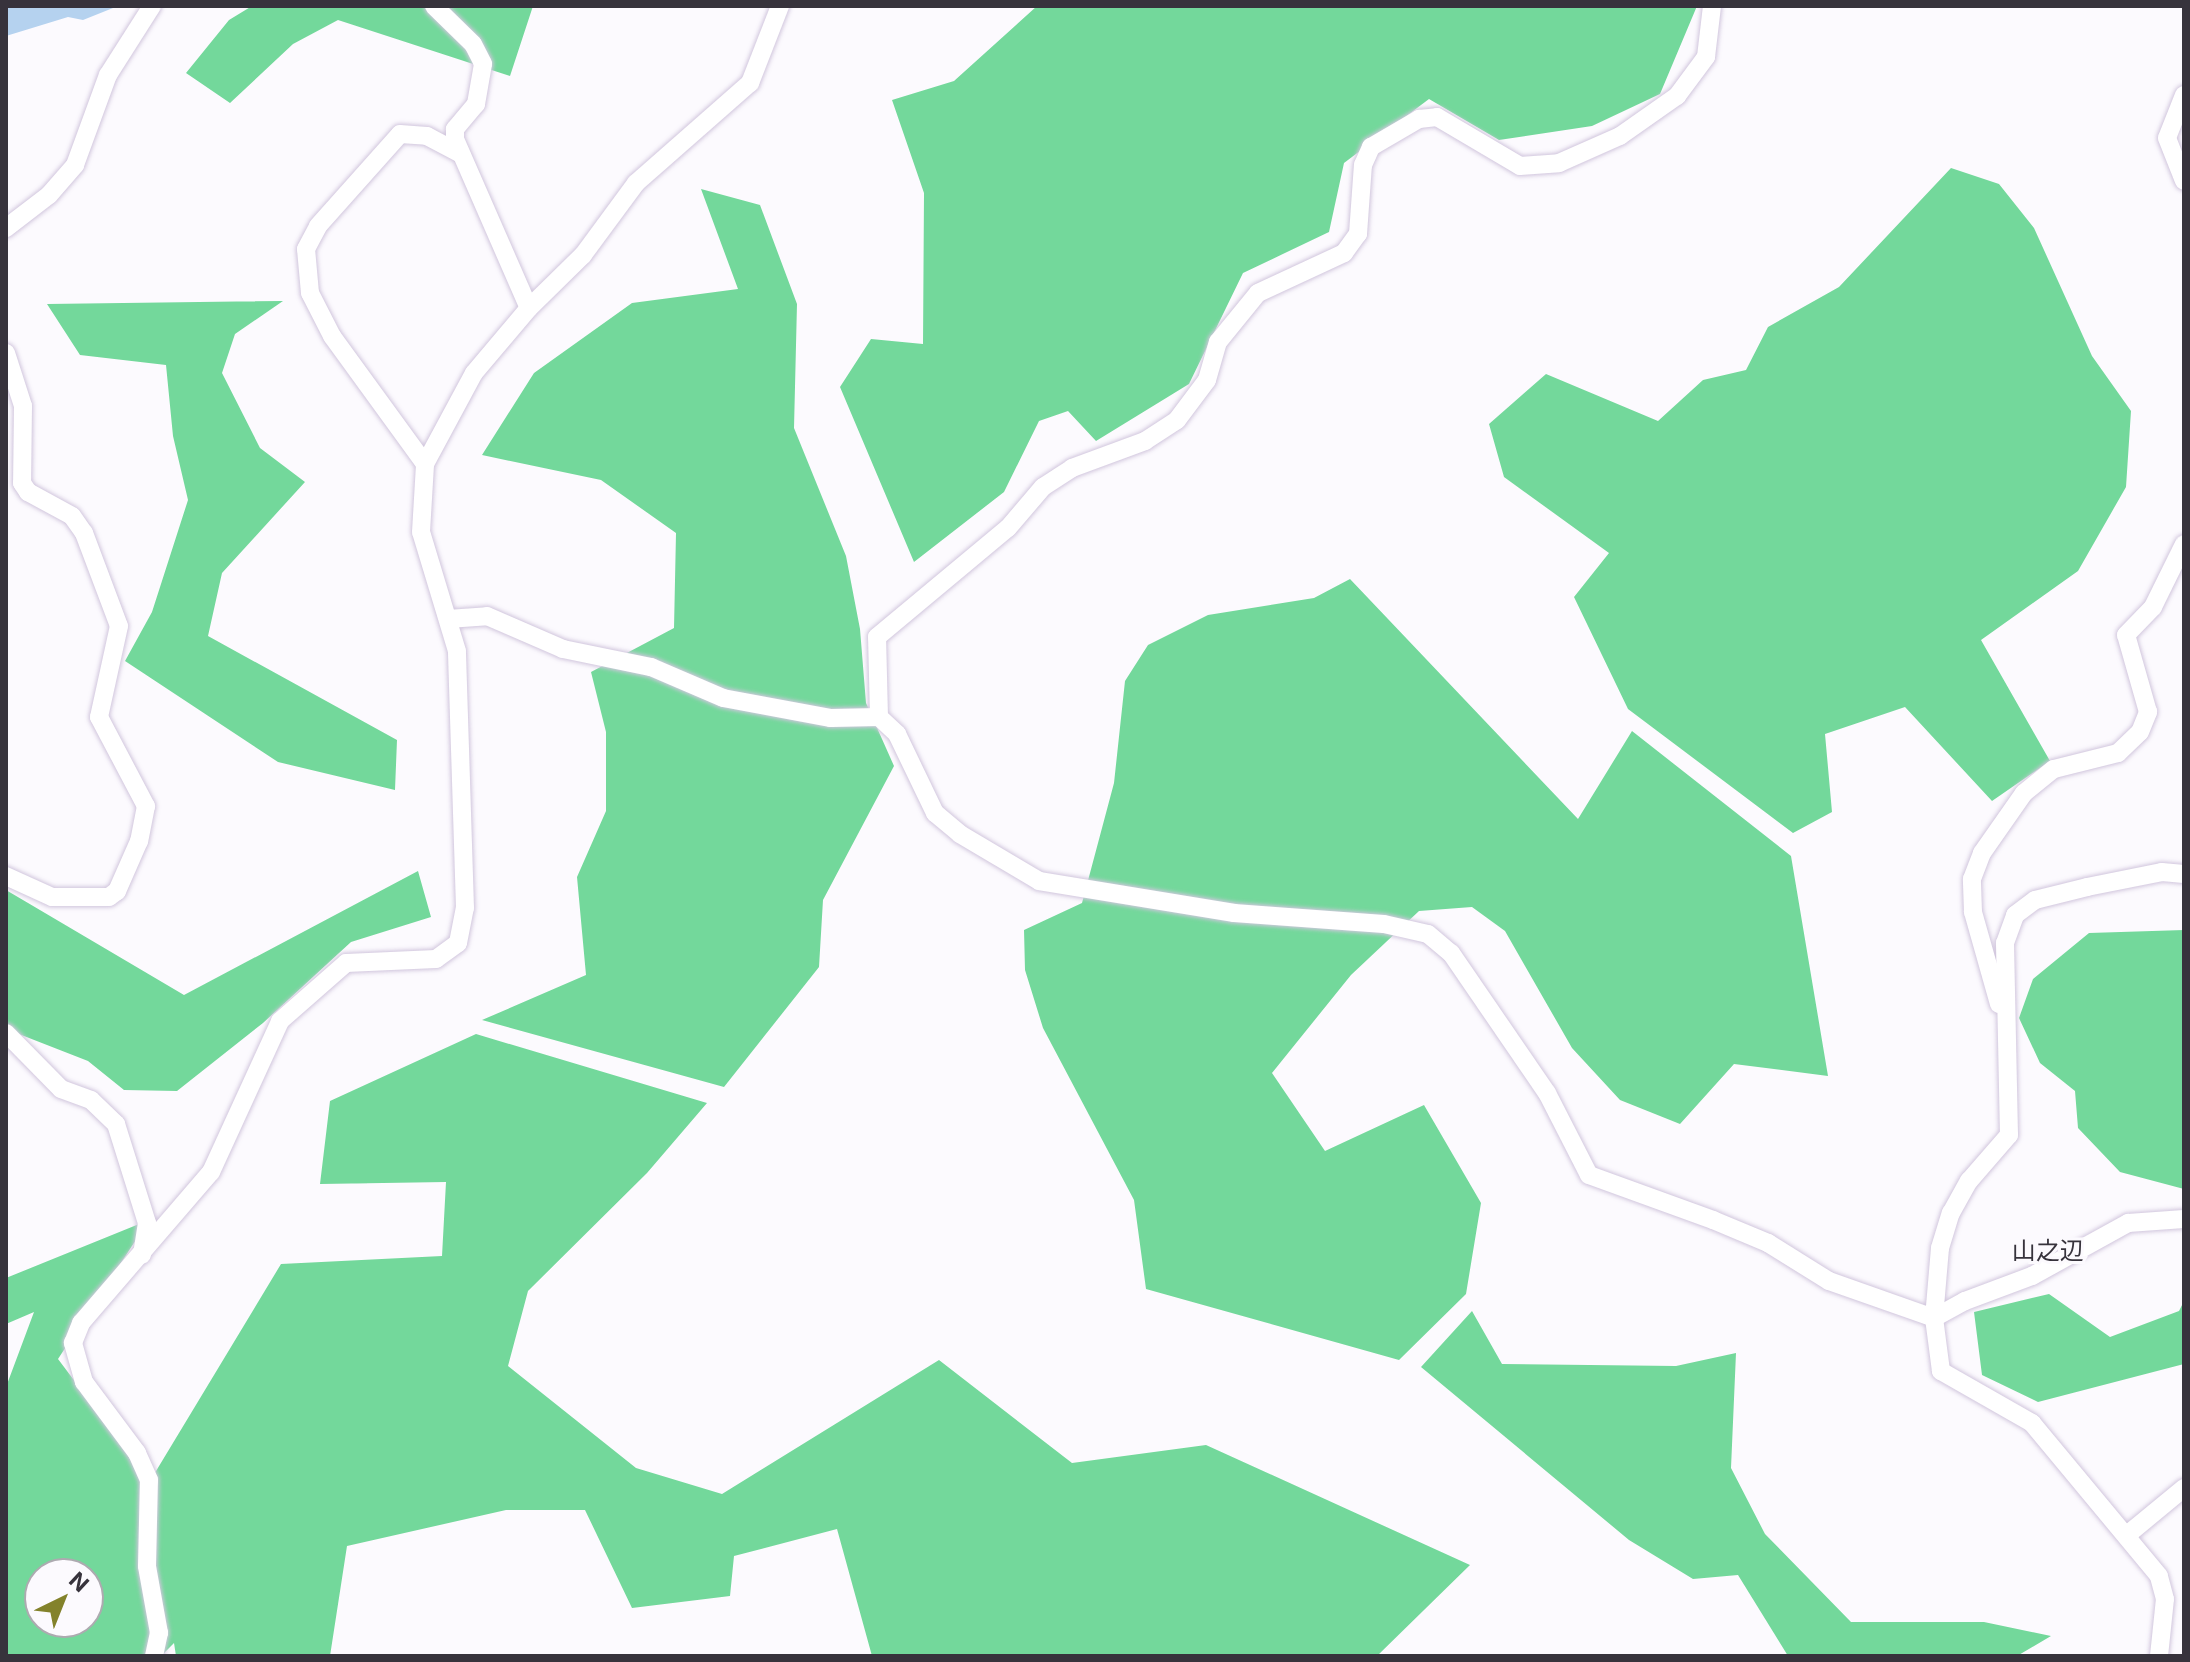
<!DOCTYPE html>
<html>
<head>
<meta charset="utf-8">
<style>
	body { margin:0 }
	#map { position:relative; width:2190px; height:1662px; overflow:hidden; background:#fcfafe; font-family:Inter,"Noto Sans JP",sans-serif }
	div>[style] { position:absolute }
	.forest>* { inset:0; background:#73d89b }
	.water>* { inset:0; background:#b5d2ef }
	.roads { filter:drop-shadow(0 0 2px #d1c6dd) drop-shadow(0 0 2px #d1c6dd) }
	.minor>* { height:18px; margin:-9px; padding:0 9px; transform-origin:9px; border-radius:9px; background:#fff }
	span { translate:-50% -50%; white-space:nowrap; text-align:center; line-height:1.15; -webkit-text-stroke:6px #fcfafe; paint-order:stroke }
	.quarter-label { font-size:24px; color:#37333c }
	.frame { position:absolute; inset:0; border:8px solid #37333c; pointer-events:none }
	.north { position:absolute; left:24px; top:1558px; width:80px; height:80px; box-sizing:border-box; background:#fcfafe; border:2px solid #adaab0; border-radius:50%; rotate:43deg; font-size:22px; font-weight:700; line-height:32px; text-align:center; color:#37333c }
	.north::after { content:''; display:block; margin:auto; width:28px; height:36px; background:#83822b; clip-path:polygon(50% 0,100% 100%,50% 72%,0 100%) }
</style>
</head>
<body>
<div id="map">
	<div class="forest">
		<i style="clip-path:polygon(252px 6px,533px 6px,510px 76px,338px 20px,293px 44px,230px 103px,186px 73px,229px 20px)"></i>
		<i style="clip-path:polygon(1037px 6px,1697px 6px,1660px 94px,1592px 126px,1499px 140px,1429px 99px,1344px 163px,1329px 232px,1243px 273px,1189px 384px,1096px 441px,1068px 411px,1039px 421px,1004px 492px,914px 562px,840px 387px,871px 339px,923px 344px,924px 193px,892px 100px,954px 81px)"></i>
		<i style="clip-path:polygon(1951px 168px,1999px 184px,2034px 228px,2092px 356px,2131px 411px,2126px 487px,2078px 571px,1981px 640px,2050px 761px,1992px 801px,1905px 707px,1825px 734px,1832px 812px,1793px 833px,1628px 709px,1574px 597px,1609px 553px,1504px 477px,1489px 424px,1546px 374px,1658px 421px,1703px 380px,1746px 370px,1768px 327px,1839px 287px)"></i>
		<i style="clip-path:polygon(701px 189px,760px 205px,797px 304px,794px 428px,846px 556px,860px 629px,866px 703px,894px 766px,823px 900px,819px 967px,724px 1087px,482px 1020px,586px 975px,577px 877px,606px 811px,606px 732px,591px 672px,674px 628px,676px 533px,601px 480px,482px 455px,534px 373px,632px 303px,738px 289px)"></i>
		<i style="clip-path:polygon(283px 301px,235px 334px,222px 373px,260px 448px,305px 482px,222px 573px,208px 636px,397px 740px,395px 790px,278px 762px,125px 661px,152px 612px,188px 500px,173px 436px,166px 365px,80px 355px,47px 304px)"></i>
		<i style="clip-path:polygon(1350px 579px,1578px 819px,1632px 731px,1791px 856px,1828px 1076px,1734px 1064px,1680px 1124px,1620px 1100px,1572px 1048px,1505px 931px,1472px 907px,1419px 911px,1351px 975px,1272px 1073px,1325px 1151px,1424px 1105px,1481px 1203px,1466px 1294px,1399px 1360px,1146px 1289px,1134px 1200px,1043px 1028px,1025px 970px,1024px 930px,1082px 903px,1114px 783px,1125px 681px,1148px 645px,1208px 615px,1314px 598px)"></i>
		<i style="clip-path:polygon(418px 871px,431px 917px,351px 942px,263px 1023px,177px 1091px,124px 1090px,88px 1061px,6px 1029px,6px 890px,184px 995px)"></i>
		<i style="clip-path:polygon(2184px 930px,2184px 1189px,2120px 1172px,2078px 1128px,2075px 1091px,2040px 1063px,2019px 1018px,2033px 979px,2089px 933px)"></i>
		<i style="clip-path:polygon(evenodd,476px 1034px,707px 1103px,647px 1173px,528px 1291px,508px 1366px,636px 1468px,722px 1494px,939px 1360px,1072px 1463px,1206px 1445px,1470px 1565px,1377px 1656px,872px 1656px,837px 1529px,734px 1556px,730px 1596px,632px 1608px,585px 1510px,506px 1510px,347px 1546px,330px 1656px,176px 1656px,174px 1643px,161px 1656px,6px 1656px,6px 1387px,34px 1312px,6px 1324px,6px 1278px,149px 1220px,58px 1359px,150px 1481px,281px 1264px,442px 1256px,446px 1182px,320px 1184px,330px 1101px,476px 1034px,40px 1574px,88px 1574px,88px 1622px,40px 1622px,40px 1574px)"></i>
		<i style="clip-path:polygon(2049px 1294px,2110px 1337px,2179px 1311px,2184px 1301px,2184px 1364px,2038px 1402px,1982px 1375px,1974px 1312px)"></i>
		<i style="clip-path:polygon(1472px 1311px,1502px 1364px,1676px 1366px,1736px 1353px,1731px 1468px,1765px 1534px,1851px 1622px,1984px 1622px,2051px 1636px,2017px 1656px,1788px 1656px,1738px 1575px,1693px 1579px,1629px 1540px,1421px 1367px)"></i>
	</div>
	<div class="water">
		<i style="clip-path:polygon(6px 6px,118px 6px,83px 20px,68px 17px,6px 36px)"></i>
	</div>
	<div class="roads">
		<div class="minor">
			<i style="left:434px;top:6px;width:54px;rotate:44.3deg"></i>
			<i style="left:473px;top:44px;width:22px;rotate:63deg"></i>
			<i style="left:483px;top:64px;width:41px;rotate:99.9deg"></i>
			<i style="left:476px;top:104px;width:33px;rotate:130deg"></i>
			<i style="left:455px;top:129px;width:10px;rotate:90deg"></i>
			<i style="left:455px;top:139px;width:184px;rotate:66.4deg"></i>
			<i style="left:2184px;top:95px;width:46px;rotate:111.6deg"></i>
			<i style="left:2167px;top:138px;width:46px;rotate:68.4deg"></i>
			<i style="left:6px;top:228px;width:54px;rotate:-37.5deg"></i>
			<i style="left:49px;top:195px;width:40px;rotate:-49deg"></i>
			<i style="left:75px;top:165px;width:96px;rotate:-69.9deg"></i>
			<i style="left:108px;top:75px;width:82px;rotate:-57.5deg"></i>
			<i style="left:6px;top:353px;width:56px;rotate:72.2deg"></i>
			<i style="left:23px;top:406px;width:77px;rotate:90.7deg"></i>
			<i style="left:22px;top:483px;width:11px;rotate:56deg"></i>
			<i style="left:28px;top:492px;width:50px;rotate:28.6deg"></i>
			<i style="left:72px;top:516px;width:21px;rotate:55deg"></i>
			<i style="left:84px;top:533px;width:99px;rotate:69.4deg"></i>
			<i style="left:119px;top:626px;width:93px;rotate:102.4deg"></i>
			<i style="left:99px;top:717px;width:101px;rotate:62.2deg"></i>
			<i style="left:146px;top:806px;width:36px;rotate:101deg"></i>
			<i style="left:139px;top:841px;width:55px;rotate:113.7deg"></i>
			<i style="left:117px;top:891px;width:10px;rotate:143deg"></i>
			<i style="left:109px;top:897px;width:57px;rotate:180deg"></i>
			<i style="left:52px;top:897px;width:51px;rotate:-155.5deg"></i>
			<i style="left:425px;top:464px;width:158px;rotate:-126deg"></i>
			<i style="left:332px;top:336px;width:48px;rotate:-117.1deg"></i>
			<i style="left:310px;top:293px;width:44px;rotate:-95.2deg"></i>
			<i style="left:306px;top:249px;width:26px;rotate:-62deg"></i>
			<i style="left:318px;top:226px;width:123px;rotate:-48.3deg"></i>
			<i style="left:400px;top:134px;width:27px;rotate:4deg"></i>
			<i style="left:427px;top:136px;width:36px;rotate:28deg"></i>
			<i style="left:448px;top:619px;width:39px;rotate:-4deg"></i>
			<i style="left:487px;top:616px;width:83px;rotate:23.5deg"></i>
			<i style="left:563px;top:649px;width:90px;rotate:11.6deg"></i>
			<i style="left:651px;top:667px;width:78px;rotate:23.3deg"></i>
			<i style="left:723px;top:698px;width:110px;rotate:10.5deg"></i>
			<i style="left:831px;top:718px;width:48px;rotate:-1.2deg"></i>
			<i style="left:879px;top:717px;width:25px;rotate:43deg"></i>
			<i style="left:897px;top:734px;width:88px;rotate:64.3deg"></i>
			<i style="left:935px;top:813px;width:33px;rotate:40deg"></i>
			<i style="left:960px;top:834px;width:92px;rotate:30.7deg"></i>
			<i style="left:1039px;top:881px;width:198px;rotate:9.3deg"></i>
			<i style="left:1234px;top:913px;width:150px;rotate:4.2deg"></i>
			<i style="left:1384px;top:924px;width:45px;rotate:12.8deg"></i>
			<i style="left:1428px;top:934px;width:30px;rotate:40deg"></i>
			<i style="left:1451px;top:953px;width:170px;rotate:55.6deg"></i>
			<i style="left:1547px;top:1093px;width:92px;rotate:62.9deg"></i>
			<i style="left:1589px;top:1175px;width:132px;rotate:19.9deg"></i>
			<i style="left:1713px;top:1220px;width:60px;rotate:22.7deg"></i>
			<i style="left:1768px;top:1243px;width:72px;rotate:31.9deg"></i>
			<i style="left:1829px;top:1281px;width:111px;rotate:19.4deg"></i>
			<i style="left:879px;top:717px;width:80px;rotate:-91.4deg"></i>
			<i style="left:877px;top:637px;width:170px;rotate:-39.8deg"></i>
			<i style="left:1008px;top:528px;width:54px;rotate:-49.5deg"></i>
			<i style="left:1043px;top:487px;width:35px;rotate:-33deg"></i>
			<i style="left:1072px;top:468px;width:78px;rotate:-20.3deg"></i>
			<i style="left:1145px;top:441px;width:38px;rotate:-33deg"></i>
			<i style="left:1177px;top:420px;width:50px;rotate:-53.1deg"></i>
			<i style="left:1207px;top:380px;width:40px;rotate:-74deg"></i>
			<i style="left:1218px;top:342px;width:63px;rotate:-50.8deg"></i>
			<i style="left:1258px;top:293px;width:95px;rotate:-24.9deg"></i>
			<i style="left:1344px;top:253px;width:24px;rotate:-54deg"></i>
			<i style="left:1358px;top:234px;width:69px;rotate:-85.9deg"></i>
			<i style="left:1363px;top:165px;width:20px;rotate:-66deg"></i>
			<i style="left:1371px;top:147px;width:56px;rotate:-30.3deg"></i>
			<i style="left:1419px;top:119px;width:18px;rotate:-6deg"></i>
			<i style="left:1437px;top:117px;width:96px;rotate:30.6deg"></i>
			<i style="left:1520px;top:166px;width:39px;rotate:-4deg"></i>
			<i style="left:1559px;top:163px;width:67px;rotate:-23.9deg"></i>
			<i style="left:1620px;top:136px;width:70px;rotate:-35.1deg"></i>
			<i style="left:1677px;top:96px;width:49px;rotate:-53.4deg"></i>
			<i style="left:1706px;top:57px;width:51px;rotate:-83.3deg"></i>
			<i style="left:1999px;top:1004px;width:96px;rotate:-105.8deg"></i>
			<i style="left:1973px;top:912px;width:33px;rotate:-92deg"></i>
			<i style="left:1972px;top:879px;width:28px;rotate:-69deg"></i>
			<i style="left:1982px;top:853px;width:73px;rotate:-55deg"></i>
			<i style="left:2024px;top:793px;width:38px;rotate:-39deg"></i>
			<i style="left:2054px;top:769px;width:66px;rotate:-14deg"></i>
			<i style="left:2118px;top:753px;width:30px;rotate:-44deg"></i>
			<i style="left:2140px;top:732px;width:22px;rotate:-68deg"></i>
			<i style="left:2148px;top:712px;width:80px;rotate:-105.9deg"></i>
			<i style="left:2126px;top:635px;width:39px;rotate:-46deg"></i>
			<i style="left:2153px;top:607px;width:70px;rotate:-63.8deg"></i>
			<i style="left:6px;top:1033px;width:78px;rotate:45.5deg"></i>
			<i style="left:61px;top:1089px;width:32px;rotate:20deg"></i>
			<i style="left:91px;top:1100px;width:35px;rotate:44deg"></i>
			<i style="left:116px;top:1124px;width:104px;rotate:72.6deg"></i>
			<i style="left:147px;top:1223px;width:32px;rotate:99deg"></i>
			<i style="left:1934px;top:1318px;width:35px;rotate:-29deg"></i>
			<i style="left:1965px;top:1301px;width:72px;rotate:-20.5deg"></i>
			<i style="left:2032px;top:1276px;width:110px;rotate:-28.9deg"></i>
			<i style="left:2128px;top:1223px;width:56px;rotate:-4.1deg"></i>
			<i style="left:2127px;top:1535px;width:74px;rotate:-39.5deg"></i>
			<i style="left:154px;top:1656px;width:24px;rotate:-78deg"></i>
			<i style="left:159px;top:1633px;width:68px;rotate:-100.2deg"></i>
			<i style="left:147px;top:1566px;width:86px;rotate:-88.7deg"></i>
			<i style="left:149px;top:1480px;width:30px;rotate:-114deg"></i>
			<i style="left:137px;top:1453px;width:89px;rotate:-126.7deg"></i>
			<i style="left:84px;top:1382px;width:41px;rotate:-105.8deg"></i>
			<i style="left:73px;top:1343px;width:22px;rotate:-68deg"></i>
			<i style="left:81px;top:1323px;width:199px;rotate:-49.3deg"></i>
			<i style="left:211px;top:1172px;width:166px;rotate:-65.4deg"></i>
			<i style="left:280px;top:1021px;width:88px;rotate:-41.3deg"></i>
			<i style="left:346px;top:963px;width:90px;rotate:-2.5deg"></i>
			<i style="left:436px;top:959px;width:27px;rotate:-36deg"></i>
			<i style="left:458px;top:943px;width:36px;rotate:-79deg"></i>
			<i style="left:465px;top:908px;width:257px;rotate:-91.8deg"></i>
			<i style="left:457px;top:651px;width:124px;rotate:-106.8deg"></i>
			<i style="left:421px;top:532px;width:68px;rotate:-86.6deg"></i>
			<i style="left:425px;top:464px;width:103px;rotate:-61.7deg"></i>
			<i style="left:474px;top:373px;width:85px;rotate:-49.8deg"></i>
			<i style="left:529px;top:308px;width:76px;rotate:-44.5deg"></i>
			<i style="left:583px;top:255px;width:89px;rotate:-53.6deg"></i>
			<i style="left:636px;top:183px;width:152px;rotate:-41.3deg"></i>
			<i style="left:750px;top:83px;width:83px;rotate:-68.7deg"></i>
			<i style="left:2159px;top:1656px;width:57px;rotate:-84deg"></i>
			<i style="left:2165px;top:1599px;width:24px;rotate:-105deg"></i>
			<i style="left:2159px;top:1576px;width:199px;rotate:-129.7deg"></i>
			<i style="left:2032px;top:1423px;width:105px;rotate:-150.3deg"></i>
			<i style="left:1941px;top:1371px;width:53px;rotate:-97.5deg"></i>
			<i style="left:1934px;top:1318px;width:70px;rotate:-85.1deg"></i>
			<i style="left:1940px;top:1248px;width:37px;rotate:-73deg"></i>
			<i style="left:1951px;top:1213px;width:37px;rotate:-61deg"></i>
			<i style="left:1969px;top:1181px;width:61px;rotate:-49deg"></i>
			<i style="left:2009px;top:1135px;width:192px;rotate:-91.2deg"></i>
			<i style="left:2005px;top:943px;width:30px;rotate:-70deg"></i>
			<i style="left:2015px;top:915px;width:25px;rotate:-37deg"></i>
			<i style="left:2035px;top:900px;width:54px;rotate:-14deg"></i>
			<i style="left:2087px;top:887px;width:76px;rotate:-11.3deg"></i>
			<i style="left:2162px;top:872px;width:22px;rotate:5deg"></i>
		</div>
	</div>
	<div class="quarter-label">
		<span style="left:2048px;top:1251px">山之辺</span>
	</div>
	<div class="frame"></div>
	<div class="north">N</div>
</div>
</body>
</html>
